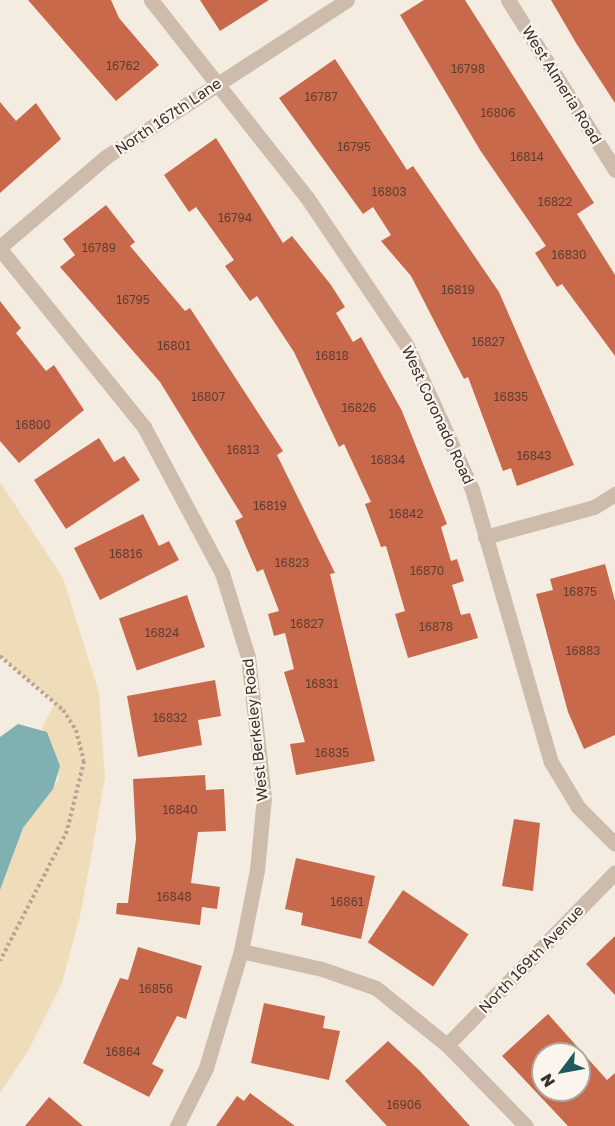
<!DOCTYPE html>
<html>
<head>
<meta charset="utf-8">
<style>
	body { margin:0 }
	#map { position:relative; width:615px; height:1126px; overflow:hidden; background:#f4ebe1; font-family:"Golos Text",sans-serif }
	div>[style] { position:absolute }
	.sand>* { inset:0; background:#efdcb8 }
	.water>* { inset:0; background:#7fb0b2 }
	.building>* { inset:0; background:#c8694b; transform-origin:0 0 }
	.path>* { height:4px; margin-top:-2px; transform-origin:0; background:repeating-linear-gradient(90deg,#b9a596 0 3px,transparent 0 6px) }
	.minor>* { height:15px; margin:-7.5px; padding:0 7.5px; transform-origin:7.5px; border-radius:7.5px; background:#cdbbac }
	span { translate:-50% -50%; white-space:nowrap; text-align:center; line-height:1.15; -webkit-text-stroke:4.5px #fbf5ee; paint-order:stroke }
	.number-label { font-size:12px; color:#5e3e33 }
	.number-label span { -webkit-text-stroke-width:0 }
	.street-label { font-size:15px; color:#3b302b }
	.north { position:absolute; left:531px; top:1042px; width:60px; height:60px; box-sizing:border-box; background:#fbf5ee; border:2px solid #aea6a0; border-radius:50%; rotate:238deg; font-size:16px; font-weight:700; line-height:24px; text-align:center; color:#3b302b }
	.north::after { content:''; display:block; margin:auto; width:21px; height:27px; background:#1f5a5e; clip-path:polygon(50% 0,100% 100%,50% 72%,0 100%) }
</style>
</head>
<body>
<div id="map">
	<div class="sand">
		<i style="clip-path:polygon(0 482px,63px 578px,99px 693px,105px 778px,81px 912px,62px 983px,28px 1051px,0 1093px,0 890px,23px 828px,59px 779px,42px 728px,55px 703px,0 656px)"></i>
	</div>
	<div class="water">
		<i style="clip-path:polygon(18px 724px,47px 732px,60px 766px,53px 789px,23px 828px,0 890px,0 737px)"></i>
	</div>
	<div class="building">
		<i style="clip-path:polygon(28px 0,111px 0,119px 18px,159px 65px,116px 101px)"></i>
		<i style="clip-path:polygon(200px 0,269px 0,220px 31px)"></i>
		<i style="clip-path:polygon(424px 0,465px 0,594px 203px,577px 214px,615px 275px,615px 356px,562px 284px,557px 287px,535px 253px,546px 246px,480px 150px,400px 15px)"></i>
		<i style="clip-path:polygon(551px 0,615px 0,615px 103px,576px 43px)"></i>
		<i style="clip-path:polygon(335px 59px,407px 170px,413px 166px,499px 292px,574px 465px,517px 486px,511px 468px,503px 471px,468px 377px,464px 379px,411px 276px,381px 241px,391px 235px,373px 207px,363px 214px,279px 98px)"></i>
		<i style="clip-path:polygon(0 102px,16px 121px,36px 103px,61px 139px,0 193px)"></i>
		<i style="clip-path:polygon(216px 138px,283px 243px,292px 236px,331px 285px,345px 307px,336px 313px,353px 342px,361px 337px,402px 411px,447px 524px,441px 527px,451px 561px,457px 559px,464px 581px,452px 585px,461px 615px,470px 613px,478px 638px,408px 658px,395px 614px,405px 611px,386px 546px,381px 547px,365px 504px,371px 502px,344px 444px,339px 447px,294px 352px,257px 296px,250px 301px,225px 266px,234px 260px,196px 207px,189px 212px,164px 175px)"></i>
		<i style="clip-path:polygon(106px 205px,135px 242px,130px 246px,185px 311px,190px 308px,283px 451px,277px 455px,335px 573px,330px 574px,375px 761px,296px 775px,290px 744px,305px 742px,284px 672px,294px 669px,285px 633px,274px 636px,268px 614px,279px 611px,263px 569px,257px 572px,235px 521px,243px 517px,160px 382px,60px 267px,75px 255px,63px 239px)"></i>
		<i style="clip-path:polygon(0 301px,21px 328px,16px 333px,46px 371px,54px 365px,84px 410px,19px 463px,0 441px)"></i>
		<i style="clip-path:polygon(99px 438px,114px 462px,124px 456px,140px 480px,66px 529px,34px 480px)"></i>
		<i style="clip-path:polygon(143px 514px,159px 546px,169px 541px,179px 560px,100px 600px,74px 548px)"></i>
		<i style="clip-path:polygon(605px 564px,615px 601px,615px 735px,584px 749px,568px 712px,536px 594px,553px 590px,550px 579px)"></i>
		<i style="left:187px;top:595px;width:55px;height:72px;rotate:71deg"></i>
		<i style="clip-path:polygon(215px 680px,221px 716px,198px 720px,202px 745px,138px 757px,127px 696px)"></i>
		<i style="clip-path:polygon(205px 775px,206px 790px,224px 789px,226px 831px,198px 832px,191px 883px,220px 887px,217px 909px,202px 907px,200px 925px,116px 914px,117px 903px,128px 903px,136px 839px,133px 779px)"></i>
		<i style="clip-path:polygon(514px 819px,540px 823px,533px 891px,502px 886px)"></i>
		<i style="clip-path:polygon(296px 858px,375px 876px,361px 939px,301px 925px,303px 913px,285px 909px)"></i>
		<i style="left:403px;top:890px;width:79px;height:63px;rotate:34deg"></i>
		<i style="clip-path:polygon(615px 936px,615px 995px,586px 964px)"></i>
		<i style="clip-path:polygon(138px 947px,202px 966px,186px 1019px,177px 1016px,152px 1064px,164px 1070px,149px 1097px,83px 1063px,120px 978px,128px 980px)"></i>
		<i style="clip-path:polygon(264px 1003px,325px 1016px,323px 1028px,340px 1031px,329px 1080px,251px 1063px)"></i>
		<i style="clip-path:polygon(evenodd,548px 1014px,607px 1080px,615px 1073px,615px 1126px,568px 1126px,502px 1056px,548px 1014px,543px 1054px,579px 1054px,579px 1090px,543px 1090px,543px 1054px)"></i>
		<i style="clip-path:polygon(388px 1041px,420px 1071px,470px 1126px,387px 1126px,345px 1081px)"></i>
		<i style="clip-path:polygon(250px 1093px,295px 1126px,216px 1126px,237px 1096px,244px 1101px)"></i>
		<i style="clip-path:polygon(49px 1097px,83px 1126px,25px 1126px)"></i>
	</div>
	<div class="path">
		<i style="left:0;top:656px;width:83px;rotate:40.6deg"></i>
		<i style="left:63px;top:710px;width:24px;rotate:57deg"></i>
		<i style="left:76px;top:730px;width:32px;rotate:76deg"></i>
		<i style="left:84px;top:761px;width:72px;rotate:103.7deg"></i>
		<i style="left:67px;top:831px;width:146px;rotate:117.3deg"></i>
	</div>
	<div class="minor">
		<i style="left:151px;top:0;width:253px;rotate:51.7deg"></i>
		<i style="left:308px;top:199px;width:177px;rotate:56deg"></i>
		<i style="left:407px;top:346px;width:157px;rotate:65.6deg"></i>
		<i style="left:472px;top:489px;width:284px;rotate:73.9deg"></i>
		<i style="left:551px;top:762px;width:52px;rotate:59deg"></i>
		<i style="left:578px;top:807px;width:52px;rotate:45deg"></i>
		<i style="left:508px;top:0;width:201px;rotate:57.8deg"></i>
		<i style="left:0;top:247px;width:140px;rotate:-40.4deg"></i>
		<i style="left:107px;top:156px;width:286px;rotate:-33deg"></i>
		<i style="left:0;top:249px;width:229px;rotate:51deg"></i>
		<i style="left:144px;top:427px;width:166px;rotate:61.9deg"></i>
		<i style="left:222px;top:573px;width:88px;rotate:72.8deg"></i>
		<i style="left:248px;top:657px;width:141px;rotate:83.5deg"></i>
		<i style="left:264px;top:797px;width:73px;rotate:95.5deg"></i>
		<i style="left:257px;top:870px;width:83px;rotate:101.2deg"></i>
		<i style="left:241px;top:951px;width:122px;rotate:106.7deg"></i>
		<i style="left:206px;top:1068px;width:65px;rotate:116.6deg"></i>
		<i style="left:485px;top:537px;width:113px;rotate:-15.4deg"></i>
		<i style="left:594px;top:507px;width:25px;rotate:-32deg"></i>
		<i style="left:241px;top:951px;width:83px;rotate:12.5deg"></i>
		<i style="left:322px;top:969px;width:57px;rotate:19.4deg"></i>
		<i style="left:376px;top:988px;width:91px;rotate:38.8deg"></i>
		<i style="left:447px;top:1045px;width:113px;rotate:45.7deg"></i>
		<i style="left:447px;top:1045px;width:241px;rotate:-45.8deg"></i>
	</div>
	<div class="number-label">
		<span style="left:123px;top:66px">16762</span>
		<span style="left:468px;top:69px">16798</span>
		<span style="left:321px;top:97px">16787</span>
		<span style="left:498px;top:113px">16806</span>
		<span style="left:354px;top:147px">16795</span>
		<span style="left:527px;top:157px">16814</span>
		<span style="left:389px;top:192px">16803</span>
		<span style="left:555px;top:202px">16822</span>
		<span style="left:235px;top:218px">16794</span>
		<span style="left:99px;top:248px">16789</span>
		<span style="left:569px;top:255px">16830</span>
		<span style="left:458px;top:290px">16819</span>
		<span style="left:133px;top:300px">16795</span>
		<span style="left:488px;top:342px">16827</span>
		<span style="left:174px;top:346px">16801</span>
		<span style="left:332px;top:356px">16818</span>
		<span style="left:208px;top:397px">16807</span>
		<span style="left:511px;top:397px">16835</span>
		<span style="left:359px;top:408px">16826</span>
		<span style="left:33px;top:425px">16800</span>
		<span style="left:243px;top:450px">16813</span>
		<span style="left:534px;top:456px">16843</span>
		<span style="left:388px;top:460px">16834</span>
		<span style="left:270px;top:506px">16819</span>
		<span style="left:406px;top:514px">16842</span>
		<span style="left:126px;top:554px">16816</span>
		<span style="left:292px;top:563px">16823</span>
		<span style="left:427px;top:571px">16870</span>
		<span style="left:580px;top:592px">16875</span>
		<span style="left:307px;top:624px">16827</span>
		<span style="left:436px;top:627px">16878</span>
		<span style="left:162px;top:633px">16824</span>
		<span style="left:583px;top:651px">16883</span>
		<span style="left:322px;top:684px">16831</span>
		<span style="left:170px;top:718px">16832</span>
		<span style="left:332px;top:753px">16835</span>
		<span style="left:180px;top:810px">16840</span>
		<span style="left:174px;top:897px">16848</span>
		<span style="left:347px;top:902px">16861</span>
		<span style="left:156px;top:989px">16856</span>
		<span style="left:123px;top:1052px">16864</span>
		<span style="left:404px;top:1105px">16906</span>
	</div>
	<div class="street-label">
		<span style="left:562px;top:85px;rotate:58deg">West Almeria Road</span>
		<span style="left:168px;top:116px;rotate:-34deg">North 167th Lane</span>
		<span style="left:438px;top:415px;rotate:65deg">West Coronado Road</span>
		<span style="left:255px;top:730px;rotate:-96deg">West Berkeley Road</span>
		<span style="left:531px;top:959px;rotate:-46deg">North 169th Avenue</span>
	</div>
	<div class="north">N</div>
</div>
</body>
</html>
